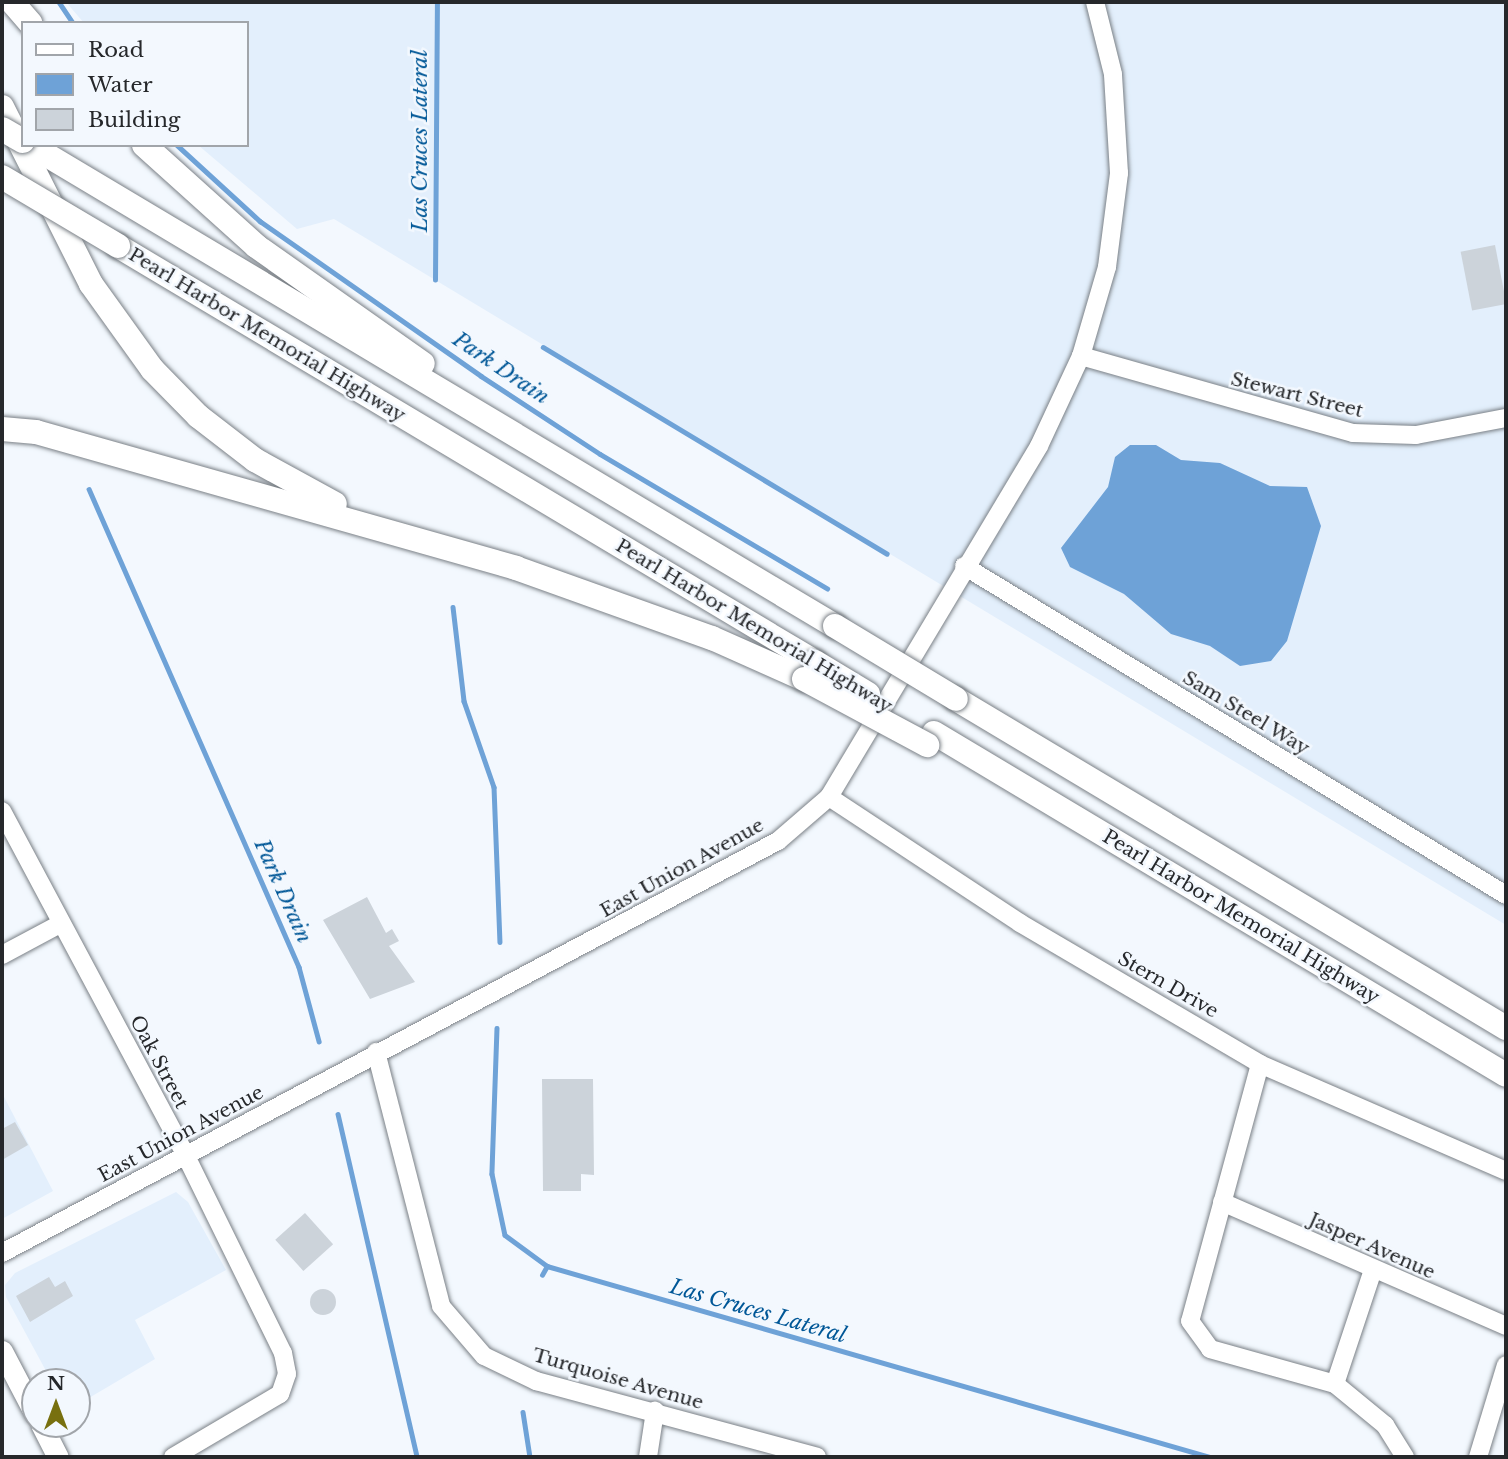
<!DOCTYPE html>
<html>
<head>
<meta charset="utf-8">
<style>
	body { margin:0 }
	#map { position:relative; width:1508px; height:1459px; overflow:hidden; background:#f3f8fe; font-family:"Libre Baskerville",serif }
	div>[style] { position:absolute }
	.built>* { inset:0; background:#e3effc }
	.water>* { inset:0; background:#6ea2d7 }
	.stream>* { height:4.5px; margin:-2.25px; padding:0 2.25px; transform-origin:2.25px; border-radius:2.25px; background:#6ea2d7 }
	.building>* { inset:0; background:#ccd3da; transform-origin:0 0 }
	.round { border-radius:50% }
	.roads { filter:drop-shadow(0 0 2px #7a8086) drop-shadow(0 0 2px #7a8086) }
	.minor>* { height:18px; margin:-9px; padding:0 9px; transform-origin:9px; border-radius:9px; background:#fff }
	.major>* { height:21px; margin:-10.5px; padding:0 10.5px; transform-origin:10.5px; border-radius:10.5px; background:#fff }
	.highway>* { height:24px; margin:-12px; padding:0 12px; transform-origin:12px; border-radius:12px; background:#fff }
	.bridges { filter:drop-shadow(0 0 2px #7a8086) drop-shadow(0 0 2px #7a8086) }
	.highway-bridge>* { height:24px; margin:-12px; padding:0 12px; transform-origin:12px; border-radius:12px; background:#fff }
	span { translate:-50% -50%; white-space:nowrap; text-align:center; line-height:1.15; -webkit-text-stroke:5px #f3f8fe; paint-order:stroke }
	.street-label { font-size:19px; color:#26282b }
	.water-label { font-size:21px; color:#005797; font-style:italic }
	.frame { position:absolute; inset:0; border:4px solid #26282b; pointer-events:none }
	.legend { position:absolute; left:21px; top:21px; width:228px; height:126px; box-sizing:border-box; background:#f3f8fe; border:2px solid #a1a5aa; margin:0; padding:9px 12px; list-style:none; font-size:21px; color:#26282b }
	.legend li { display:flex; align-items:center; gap:14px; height:35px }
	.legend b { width:35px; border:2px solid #a1a5aa }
	.north { position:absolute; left:21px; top:1368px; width:70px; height:70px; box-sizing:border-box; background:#f3f8fe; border:2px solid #a1a5aa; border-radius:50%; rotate:0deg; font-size:19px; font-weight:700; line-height:28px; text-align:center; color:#26282b }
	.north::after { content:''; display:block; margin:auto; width:24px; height:32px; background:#78700f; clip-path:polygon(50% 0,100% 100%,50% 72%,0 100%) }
</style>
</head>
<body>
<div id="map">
	<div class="built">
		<i style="clip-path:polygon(66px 2px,1506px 2px,1506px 925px,334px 219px,297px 229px,198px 145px,247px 145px,247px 23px,84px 23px)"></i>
		<i style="clip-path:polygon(2px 1093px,53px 1191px,2px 1219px)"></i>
		<i style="clip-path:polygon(176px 1192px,188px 1202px,226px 1270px,135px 1320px,155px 1359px,77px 1405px,77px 1382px,52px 1382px,6px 1297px,5px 1285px,15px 1273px)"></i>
	</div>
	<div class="water">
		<i style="clip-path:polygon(1130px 445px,1156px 445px,1181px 460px,1220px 463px,1270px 486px,1307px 487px,1321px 526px,1287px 641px,1271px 661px,1240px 666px,1210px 646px,1171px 634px,1124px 594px,1070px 567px,1061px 548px,1108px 487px,1115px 457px)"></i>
	</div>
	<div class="stream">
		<i style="left:59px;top:2px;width:25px;rotate:56deg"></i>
		<i style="left:177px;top:145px;width:113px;rotate:42.5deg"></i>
		<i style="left:260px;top:221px;width:270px;rotate:35deg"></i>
		<i style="left:481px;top:376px;width:142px;rotate:33.2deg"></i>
		<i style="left:600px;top:454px;width:264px;rotate:30.6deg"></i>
		<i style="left:435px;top:280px;width:278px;rotate:-89.6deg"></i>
		<i style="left:543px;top:347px;width:401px;rotate:31deg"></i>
		<i style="left:89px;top:489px;width:522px;rotate:66.28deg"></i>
		<i style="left:299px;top:967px;width:77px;rotate:74.9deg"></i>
		<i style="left:453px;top:607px;width:95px;rotate:83.3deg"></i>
		<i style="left:464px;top:701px;width:91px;rotate:70.8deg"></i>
		<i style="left:494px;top:787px;width:155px;rotate:87.8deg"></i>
		<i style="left:497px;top:1028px;width:146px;rotate:92deg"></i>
		<i style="left:492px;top:1174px;width:62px;rotate:78deg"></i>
		<i style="left:505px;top:1235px;width:52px;rotate:36.4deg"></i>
		<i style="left:547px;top:1266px;width:690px;rotate:16.07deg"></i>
		<i style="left:338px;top:1114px;width:352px;rotate:77deg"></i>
		<i style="left:542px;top:1275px;width:10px;rotate:-61deg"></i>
		<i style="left:523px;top:1412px;width:46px;rotate:81.2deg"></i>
	</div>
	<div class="building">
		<i style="left:1495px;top:245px;width:60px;height:35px;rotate:79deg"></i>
		<i style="clip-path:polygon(367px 897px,386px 933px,392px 929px,399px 941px,389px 946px,415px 982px,370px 999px,323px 920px)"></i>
		<i style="clip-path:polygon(542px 1079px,593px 1079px,594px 1175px,581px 1174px,581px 1191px,543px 1191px)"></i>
		<i style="clip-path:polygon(15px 1122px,28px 1145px,2px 1160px,2px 1129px)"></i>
		<i style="left:305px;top:1213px;width:42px;height:40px;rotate:48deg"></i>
		<i style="clip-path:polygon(49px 1277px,55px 1287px,65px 1281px,73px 1296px,30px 1322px,16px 1296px)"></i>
		<i class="round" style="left:310px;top:1289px;width:26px;height:26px"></i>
	</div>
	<div class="roads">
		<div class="minor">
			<i style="left:1081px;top:356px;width:283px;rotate:15.8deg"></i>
			<i style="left:1353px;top:433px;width:63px;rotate:1.8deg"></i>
			<i style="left:1416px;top:435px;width:92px;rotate:-10.7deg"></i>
			<i style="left:964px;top:566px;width:634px;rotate:31.26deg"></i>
			<i style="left:829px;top:797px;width:229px;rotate:33.4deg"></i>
			<i style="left:1020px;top:923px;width:278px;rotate:30.4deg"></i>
			<i style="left:1260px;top:1064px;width:268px;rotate:23.5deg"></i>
			<i style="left:2px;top:811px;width:391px;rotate:61.9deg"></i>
			<i style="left:186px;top:1156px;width:220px;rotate:63.8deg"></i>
			<i style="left:283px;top:1353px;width:21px;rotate:79deg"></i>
			<i style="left:287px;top:1374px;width:21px;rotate:109deg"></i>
			<i style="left:280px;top:1394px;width:124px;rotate:149.5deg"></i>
			<i style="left:2px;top:955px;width:66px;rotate:-28.1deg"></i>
			<i style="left:376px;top:1052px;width:262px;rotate:75.6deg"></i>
			<i style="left:441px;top:1306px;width:66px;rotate:49.3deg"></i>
			<i style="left:484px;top:1356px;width:58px;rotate:25.7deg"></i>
			<i style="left:536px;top:1381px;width:291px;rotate:15.1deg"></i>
			<i style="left:1260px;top:1064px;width:266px;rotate:105.2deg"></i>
			<i style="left:1190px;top:1321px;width:34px;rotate:54deg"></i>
			<i style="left:1210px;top:1349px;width:130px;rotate:15.6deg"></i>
			<i style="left:1335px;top:1384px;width:65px;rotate:39.4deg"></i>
			<i style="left:1385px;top:1425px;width:38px;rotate:58deg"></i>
			<i style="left:1222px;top:1202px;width:310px;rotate:23.6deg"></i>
			<i style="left:2px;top:1253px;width:879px;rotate:-27.97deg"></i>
			<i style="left:778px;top:841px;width:67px;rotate:-40.8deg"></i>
			<i style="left:829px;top:797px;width:409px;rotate:-59.1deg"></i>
			<i style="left:1039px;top:446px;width:99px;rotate:-65deg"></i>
			<i style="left:1081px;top:356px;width:93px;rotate:-73.7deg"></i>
			<i style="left:1107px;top:267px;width:95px;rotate:-82.7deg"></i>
			<i style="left:1119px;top:173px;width:99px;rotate:-93.5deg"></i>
			<i style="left:1113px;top:74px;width:74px;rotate:-104deg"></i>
			<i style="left:1335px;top:1384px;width:120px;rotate:-71.6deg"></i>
			<i style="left:648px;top:1457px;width:47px;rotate:-81.3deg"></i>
			<i style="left:1478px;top:1457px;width:96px;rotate:-73.1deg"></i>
		</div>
		<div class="major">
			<i style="left:2px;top:1351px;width:71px;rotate:62.4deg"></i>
			<i style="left:41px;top:1424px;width:37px;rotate:63deg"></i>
		</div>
		<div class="highway">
			<i style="left:12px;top:2px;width:28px;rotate:49deg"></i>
			<i style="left:2px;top:107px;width:198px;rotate:63.3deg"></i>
			<i style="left:91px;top:284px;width:105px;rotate:54.3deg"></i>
			<i style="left:152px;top:369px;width:66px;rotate:45.6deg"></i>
			<i style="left:198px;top:416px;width:72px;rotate:37.7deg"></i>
			<i style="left:255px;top:460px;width:91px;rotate:28.8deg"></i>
			<i style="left:30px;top:145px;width:938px;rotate:30.86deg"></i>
			<i style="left:144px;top:145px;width:151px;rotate:42deg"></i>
			<i style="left:256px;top:246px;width:204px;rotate:35.2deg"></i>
			<i style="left:118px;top:246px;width:812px;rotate:30.83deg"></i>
			<i style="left:2px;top:429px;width:34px;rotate:5deg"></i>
			<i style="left:36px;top:432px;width:499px;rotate:15.8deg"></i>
			<i style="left:516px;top:568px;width:208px;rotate:19.7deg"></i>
			<i style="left:712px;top:638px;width:101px;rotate:24deg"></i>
			<i style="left:956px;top:699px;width:641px;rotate:30.89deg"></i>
			<i style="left:934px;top:733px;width:666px;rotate:30.88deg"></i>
		</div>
	</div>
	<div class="bridges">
		<div class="highway-bridge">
			<i style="left:2px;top:129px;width:24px;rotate:30deg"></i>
			<i style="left:2px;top:177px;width:135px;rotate:30.7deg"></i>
			<i style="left:835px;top:626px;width:141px;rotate:31.1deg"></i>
			<i style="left:815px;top:662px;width:62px;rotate:31.1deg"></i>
			<i style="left:804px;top:679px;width:140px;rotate:28.2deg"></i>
		</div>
	</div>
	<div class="street-label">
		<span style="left:267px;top:335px;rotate:31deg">Pearl Harbor Memorial Highway</span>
		<span style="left:1297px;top:395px;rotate:14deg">Stewart Street</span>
		<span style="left:754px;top:626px;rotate:31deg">Pearl Harbor Memorial Highway</span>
		<span style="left:1246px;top:713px;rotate:31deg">Sam Steel Way</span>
		<span style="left:682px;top:868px;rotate:-29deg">East Union Avenue</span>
		<span style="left:1241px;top:917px;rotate:31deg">Pearl Harbor Memorial Highway</span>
		<span style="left:1168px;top:985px;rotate:30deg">Stern Drive</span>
		<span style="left:159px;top:1062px;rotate:62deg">Oak Street</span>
		<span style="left:181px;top:1134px;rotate:-28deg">East Union Avenue</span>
		<span style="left:1372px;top:1246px;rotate:24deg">Jasper Avenue</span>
		<span style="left:618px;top:1379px;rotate:16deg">Turquoise Avenue</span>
	</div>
	<div class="water-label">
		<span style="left:420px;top:141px;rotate:-90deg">Las Cruces Lateral</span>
		<span style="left:501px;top:368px;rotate:34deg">Park Drain</span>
		<span style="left:283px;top:891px;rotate:66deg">Park Drain</span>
		<span style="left:758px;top:1311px;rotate:16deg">Las Cruces Lateral</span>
	</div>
	<div class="frame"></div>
	<ul class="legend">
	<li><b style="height:9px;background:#fff"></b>Road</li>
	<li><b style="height:19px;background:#6ea2d7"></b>Water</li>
	<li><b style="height:19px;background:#ccd3da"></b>Building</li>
	</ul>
	<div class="north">N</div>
</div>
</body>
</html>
